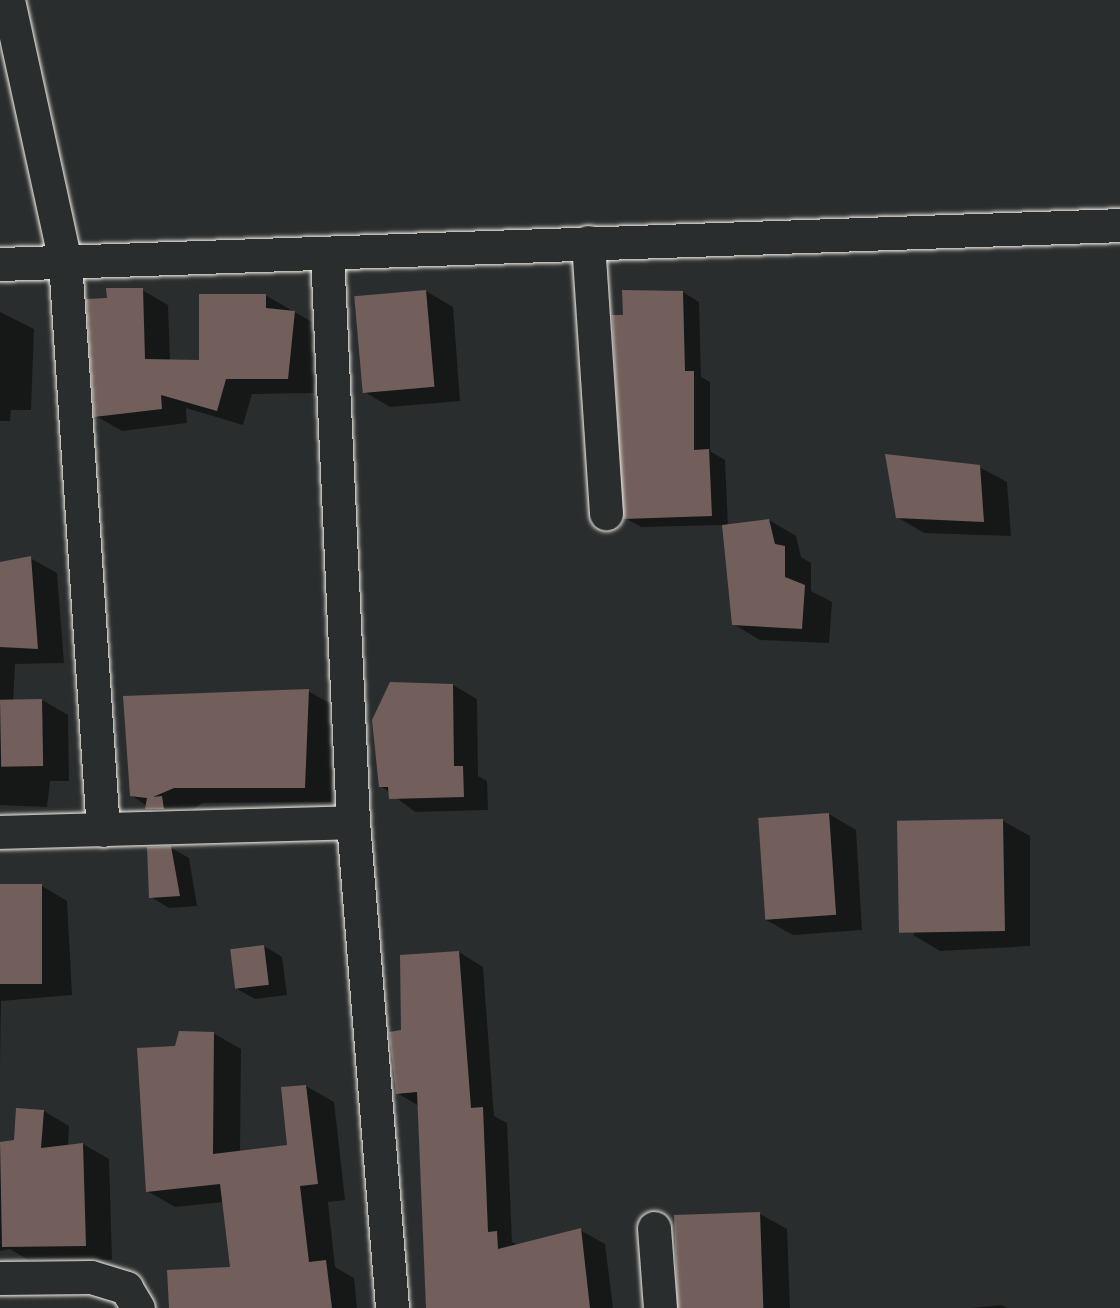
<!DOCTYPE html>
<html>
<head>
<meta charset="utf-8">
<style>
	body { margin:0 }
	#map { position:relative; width:1120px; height:1308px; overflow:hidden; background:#2a2d2e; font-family:"Playpen Sans",sans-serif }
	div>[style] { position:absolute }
	.shadow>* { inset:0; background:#0007 }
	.building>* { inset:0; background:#725f5c; transform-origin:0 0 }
	.roads { filter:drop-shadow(0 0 2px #f4f1e8) drop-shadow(0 0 2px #f4f1e8) }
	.minor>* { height:33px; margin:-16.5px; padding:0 16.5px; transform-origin:16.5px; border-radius:16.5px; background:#2a2d2e }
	span { translate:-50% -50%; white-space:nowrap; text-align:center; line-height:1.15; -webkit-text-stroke:5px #2a2d2e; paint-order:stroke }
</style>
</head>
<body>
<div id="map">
	<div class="shadow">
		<i style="clip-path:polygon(142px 290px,168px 305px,170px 361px,201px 362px,265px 295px,321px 327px,314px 393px,252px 394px,243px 425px,186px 408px,187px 423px,122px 431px,96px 416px,108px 299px)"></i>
		<i style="clip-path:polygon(426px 291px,453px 307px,460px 401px,390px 407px,363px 391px,356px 297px)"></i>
		<i style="clip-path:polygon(683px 292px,699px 302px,701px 377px,710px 382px,710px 451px,725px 460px,728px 525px,769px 520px,796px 536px,801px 557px,811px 563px,811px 591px,832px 602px,829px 643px,760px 640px,733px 624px,723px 525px,641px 527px,625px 518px,624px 316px)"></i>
		<i style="clip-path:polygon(0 312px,34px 329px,31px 410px,11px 410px,10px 421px,0 421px)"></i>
		<i style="clip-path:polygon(979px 467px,1007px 482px,1011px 536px,924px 533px,897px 517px)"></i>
		<i style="clip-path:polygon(30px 558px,57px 573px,64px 663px,15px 664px,13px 702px,42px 700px,68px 715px,69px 781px,50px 781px,47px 807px,0 805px,0 563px)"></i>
		<i style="clip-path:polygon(453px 685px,477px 699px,478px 776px,487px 781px,488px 810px,415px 812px,381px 786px)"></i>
		<i style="clip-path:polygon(308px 691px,335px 706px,331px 802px,202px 803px,173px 824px,131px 795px)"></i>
		<i style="clip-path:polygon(829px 814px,856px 830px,862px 930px,793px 935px,766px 920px)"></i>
		<i style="clip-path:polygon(1003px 821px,1030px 836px,1030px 946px,940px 951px,913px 935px)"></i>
		<i style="clip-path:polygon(170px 847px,189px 858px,197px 906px,169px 908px,151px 897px)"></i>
		<i style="clip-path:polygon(0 885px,42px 886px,67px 901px,72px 995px,1px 1001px,0 1069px)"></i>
		<i style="clip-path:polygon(264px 946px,282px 957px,287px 995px,255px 999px,237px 989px)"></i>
		<i style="clip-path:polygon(459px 952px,483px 967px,494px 1116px,507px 1123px,512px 1242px,518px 1245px,580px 1230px,605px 1244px,613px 1308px,428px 1308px,419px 1106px,397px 1093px,403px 1032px)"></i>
		<i style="clip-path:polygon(213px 1033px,241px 1049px,240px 1152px,289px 1146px,306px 1086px,334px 1102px,345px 1200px,328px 1202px,335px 1267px,354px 1278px,357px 1308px,170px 1308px,232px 1268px,224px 1202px,175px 1207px,147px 1191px,176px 1047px)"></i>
		<i style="clip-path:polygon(44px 1111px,69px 1126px,68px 1146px,83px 1144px,109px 1159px,112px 1260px,30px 1261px,10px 1249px,0 1251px,0 1143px,15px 1141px)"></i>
		<i style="clip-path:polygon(760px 1214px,787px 1229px,790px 1308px,680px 1308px)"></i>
		<i style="clip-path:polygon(1002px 1305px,1007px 1308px,971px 1308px)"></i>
	</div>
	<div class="building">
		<i style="clip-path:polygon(106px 288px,143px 288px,145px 359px,199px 360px,199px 294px,266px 294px,266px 308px,295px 311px,288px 379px,226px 379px,217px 411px,161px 395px,162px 409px,94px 417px,86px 299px,107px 298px)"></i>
		<i style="left:426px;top:290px;width:97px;height:72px;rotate:85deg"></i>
		<i style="clip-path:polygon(622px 290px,683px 291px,685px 371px,694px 371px,694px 450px,709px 449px,712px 516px,623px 519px,612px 315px,623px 315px)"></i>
		<i style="clip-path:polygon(885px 454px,980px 465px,984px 522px,896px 518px)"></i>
		<i style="clip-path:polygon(769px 519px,775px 544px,785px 546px,785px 577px,805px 585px,802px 629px,732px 625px,722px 525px)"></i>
		<i style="clip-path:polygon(31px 556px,38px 649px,0 647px,0 562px)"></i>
		<i style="clip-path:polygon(390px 682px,453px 684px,454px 766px,463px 766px,464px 797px,389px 799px,388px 787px,379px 787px,372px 720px)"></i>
		<i style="clip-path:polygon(309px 689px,305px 788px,174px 788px,153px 797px,162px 796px,164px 809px,145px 809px,147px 798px,130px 796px,123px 696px)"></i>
		<i style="left:42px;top:699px;width:67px;height:42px;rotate:89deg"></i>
		<i style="left:829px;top:813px;width:102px;height:71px;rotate:86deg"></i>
		<i style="left:1003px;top:819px;width:112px;height:106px;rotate:89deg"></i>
		<i style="clip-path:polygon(171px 846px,180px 896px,149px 898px,147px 847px)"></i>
		<i style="left:0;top:884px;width:42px;height:100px"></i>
		<i style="left:264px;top:945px;width:40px;height:34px;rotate:83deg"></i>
		<i style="clip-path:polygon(459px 951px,471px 1108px,483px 1107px,488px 1232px,497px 1231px,498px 1249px,581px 1228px,590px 1308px,426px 1308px,417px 1092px,396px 1094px,389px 1032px,401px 1030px,400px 955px)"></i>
		<i style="clip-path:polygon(179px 1031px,214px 1032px,213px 1154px,287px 1145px,281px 1087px,306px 1085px,318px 1184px,300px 1186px,309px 1262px,326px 1260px,332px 1308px,169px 1308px,167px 1270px,230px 1267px,220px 1184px,146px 1192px,137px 1048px,175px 1046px)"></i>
		<i style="clip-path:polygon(16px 1108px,44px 1110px,41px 1148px,83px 1143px,86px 1246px,2px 1247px,0 1142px,14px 1140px)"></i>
		<i style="left:760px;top:1212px;width:96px;height:86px;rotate:88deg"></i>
	</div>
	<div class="roads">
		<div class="minor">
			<i style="left:8px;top:0;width:267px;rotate:77.7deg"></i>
			<i style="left:65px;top:261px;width:570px;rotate:86.18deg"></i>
			<i style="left:588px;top:242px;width:272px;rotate:86.2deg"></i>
			<i style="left:327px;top:253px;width:570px;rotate:87.38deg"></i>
			<i style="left:353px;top:822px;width:488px;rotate:85.4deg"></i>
			<i style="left:0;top:264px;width:1121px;rotate:-1.99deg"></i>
			<i style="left:0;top:832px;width:353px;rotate:-1.6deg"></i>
			<i style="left:654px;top:1228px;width:80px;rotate:85.7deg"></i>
			<i style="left:0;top:1278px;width:91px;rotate:-0.6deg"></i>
			<i style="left:91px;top:1277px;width:37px;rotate:17deg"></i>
			<i style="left:126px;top:1288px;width:23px;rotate:59deg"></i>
		</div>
	</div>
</div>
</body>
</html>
